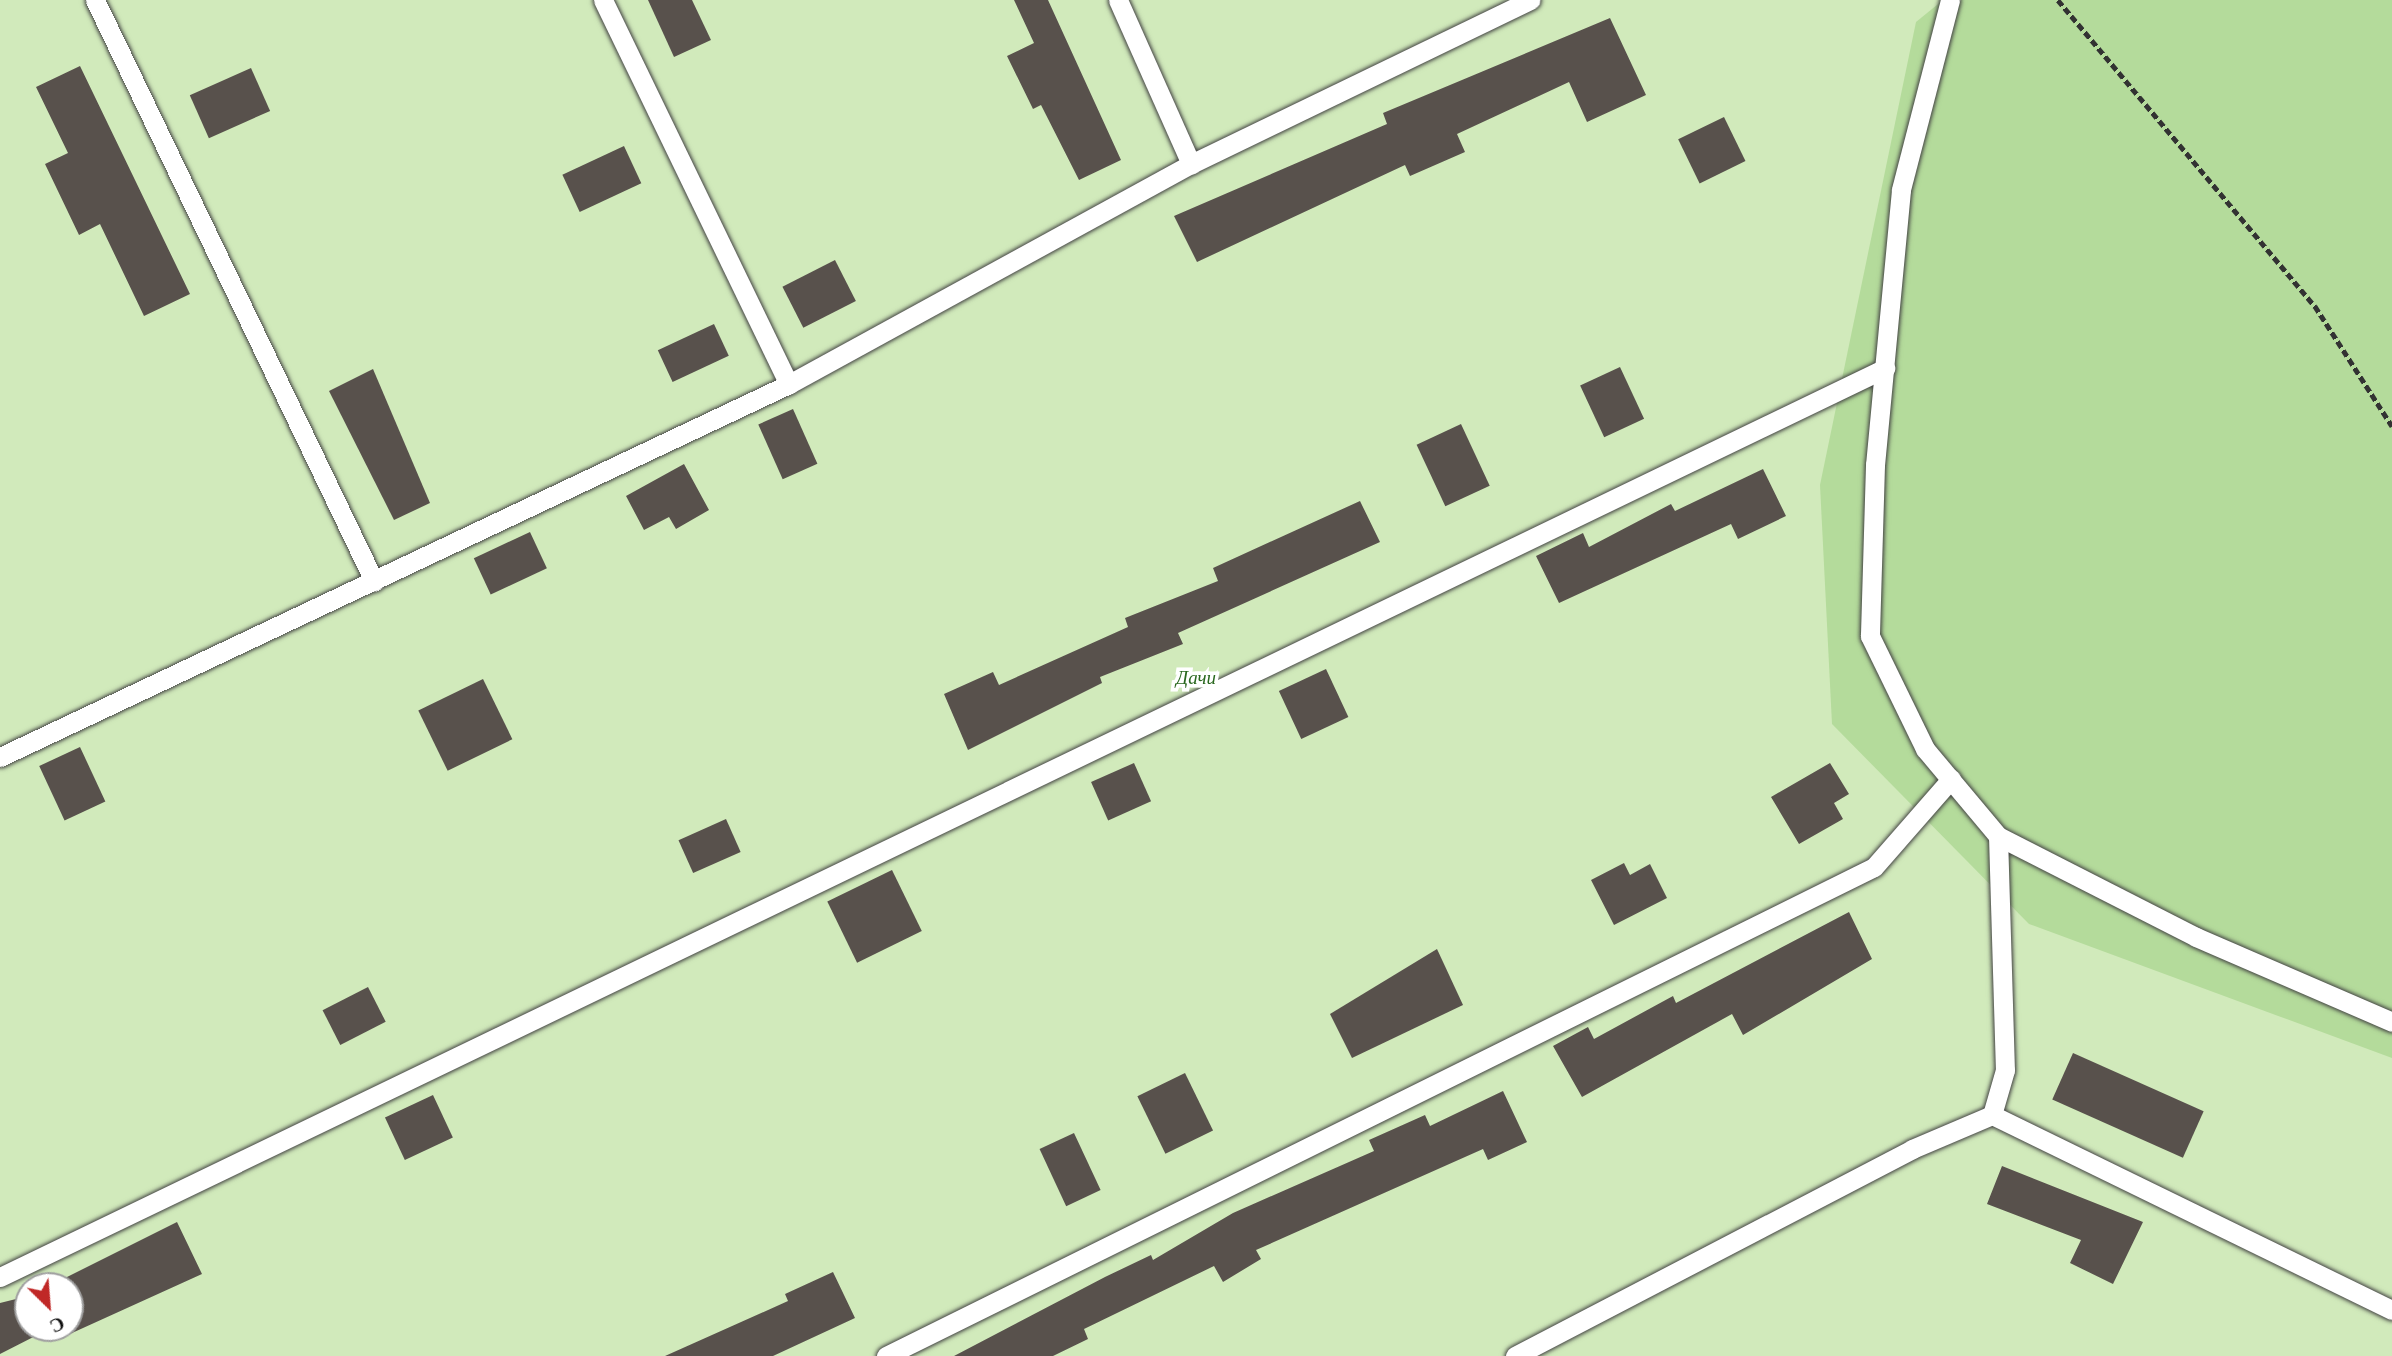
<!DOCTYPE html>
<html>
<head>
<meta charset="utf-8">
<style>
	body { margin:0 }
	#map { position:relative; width:2392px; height:1356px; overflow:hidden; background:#fffdf2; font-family:"Times New Roman",serif }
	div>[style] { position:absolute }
	.green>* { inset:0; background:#d1eabb }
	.forest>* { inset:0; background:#b4db9b }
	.building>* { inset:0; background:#58514c; transform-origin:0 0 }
	.path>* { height:4.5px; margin-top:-2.25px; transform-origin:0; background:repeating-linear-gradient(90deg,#323232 0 7px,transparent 0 10.5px) }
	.roads { filter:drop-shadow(0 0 2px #434343) drop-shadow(0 0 2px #434343) }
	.service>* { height:19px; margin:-9.5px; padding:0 9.5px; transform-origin:9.5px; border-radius:9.5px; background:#fff }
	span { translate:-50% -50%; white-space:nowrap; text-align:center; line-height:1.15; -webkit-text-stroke:7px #fff; paint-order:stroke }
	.park-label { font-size:19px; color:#2a681f; font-style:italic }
	.north { position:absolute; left:14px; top:1272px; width:70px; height:70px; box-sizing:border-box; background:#fff; border:2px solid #9f9f9f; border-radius:50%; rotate:155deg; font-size:19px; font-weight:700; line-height:28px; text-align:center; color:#101010 }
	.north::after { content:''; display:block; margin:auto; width:24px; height:32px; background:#c02827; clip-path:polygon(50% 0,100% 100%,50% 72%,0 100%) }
</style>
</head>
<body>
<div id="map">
	<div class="green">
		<i style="clip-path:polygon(evenodd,0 0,1983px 0,2392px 948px,2392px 1356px,0 1356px,0 0,28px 1286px,70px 1286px,70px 1328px,28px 1328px,28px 1286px)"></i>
	</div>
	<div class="forest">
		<i style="clip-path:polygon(1943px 0,2392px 0,2392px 1058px,2029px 924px,1832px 724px,1820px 485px,1916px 22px)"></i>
	</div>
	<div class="building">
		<i style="clip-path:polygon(648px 0,692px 0,711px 40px,674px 57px)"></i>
		<i style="clip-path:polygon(1014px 0,1048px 0,1121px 160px,1079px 180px,1041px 105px,1033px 109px,1007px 56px,1034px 43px)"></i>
		<i style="clip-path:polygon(1610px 18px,1646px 95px,1587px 122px,1569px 82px,1457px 134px,1465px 152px,1410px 176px,1405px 165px,1197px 262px,1174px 216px,1387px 124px,1383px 113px)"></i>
		<i style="clip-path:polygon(80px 66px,190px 294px,144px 316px,100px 224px,79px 235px,45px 164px,68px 153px,36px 87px)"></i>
		<i style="left:251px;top:68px;width:47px;height:67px;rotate:66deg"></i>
		<i style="left:1724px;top:117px;width:49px;height:51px;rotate:64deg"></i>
		<i style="left:624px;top:146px;width:41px;height:68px;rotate:65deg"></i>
		<i style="left:835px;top:260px;width:46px;height:59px;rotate:63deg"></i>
		<i style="left:714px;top:324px;width:35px;height:62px;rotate:65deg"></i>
		<i style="left:1620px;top:367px;width:57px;height:44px;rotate:65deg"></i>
		<i style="clip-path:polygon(373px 369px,430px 503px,394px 520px,329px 391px)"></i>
		<i style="left:793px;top:409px;width:60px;height:38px;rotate:66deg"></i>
		<i style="left:1461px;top:424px;width:68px;height:49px;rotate:65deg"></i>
		<i style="clip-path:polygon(684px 464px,709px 510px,676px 529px,669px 517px,644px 530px,626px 496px)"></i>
		<i style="clip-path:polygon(1763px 469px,1786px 516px,1738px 539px,1731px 524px,1559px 603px,1536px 556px,1583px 533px,1589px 547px,1671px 504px,1675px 511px)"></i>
		<i style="clip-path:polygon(1360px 501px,1380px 542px,1178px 633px,1183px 644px,1100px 677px,1102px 683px,968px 750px,944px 694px,993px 672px,999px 685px,1128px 627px,1125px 618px,1218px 581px,1213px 568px)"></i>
		<i style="left:530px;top:532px;width:40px;height:62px;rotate:65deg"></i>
		<i style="left:1326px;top:669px;width:53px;height:52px;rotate:65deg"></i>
		<i style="left:483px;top:679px;width:67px;height:72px;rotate:64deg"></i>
		<i style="left:80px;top:747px;width:60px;height:45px;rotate:65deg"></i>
		<i style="left:1134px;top:763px;width:42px;height:47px;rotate:66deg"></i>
		<i style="clip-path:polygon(1830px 763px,1849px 794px,1834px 803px,1843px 819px,1799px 844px,1771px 797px)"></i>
		<i style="left:726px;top:819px;width:36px;height:52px;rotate:66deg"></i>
		<i style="clip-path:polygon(1624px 863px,1630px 875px,1650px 864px,1667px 898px,1614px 925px,1591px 880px)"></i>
		<i style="left:892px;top:870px;width:68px;height:72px;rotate:64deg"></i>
		<i style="clip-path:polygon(1849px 912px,1872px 959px,1743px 1035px,1732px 1014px,1582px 1097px,1553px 1046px,1588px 1027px,1594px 1039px,1673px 996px,1676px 1003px)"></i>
		<i style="clip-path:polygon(1437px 949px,1463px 1005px,1352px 1058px,1330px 1014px)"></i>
		<i style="left:368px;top:987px;width:39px;height:51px;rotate:63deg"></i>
		<i style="left:2073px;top:1053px;width:143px;height:51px;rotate:24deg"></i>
		<i style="left:1185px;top:1073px;width:64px;height:53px;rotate:64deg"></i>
		<i style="clip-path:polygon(1503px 1091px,1527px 1142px,1488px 1160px,1483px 1149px,1256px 1250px,1261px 1259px,1223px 1282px,1214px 1266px,1084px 1329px,1088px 1339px,1053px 1356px,954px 1356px,1105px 1277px,1151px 1255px,1153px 1260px,1233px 1213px,1374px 1151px,1369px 1140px,1425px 1115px,1430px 1126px)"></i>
		<i style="left:433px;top:1095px;width:47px;height:53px;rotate:65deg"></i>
		<i style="left:1074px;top:1133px;width:63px;height:38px;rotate:65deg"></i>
		<i style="clip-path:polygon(2002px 1166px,2143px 1222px,2113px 1284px,2070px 1263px,2081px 1240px,1987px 1204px)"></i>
		<i style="clip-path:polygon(177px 1222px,202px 1274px,61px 1338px,57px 1328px,70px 1328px,70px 1286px,49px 1286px)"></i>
		<i style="clip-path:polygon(833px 1272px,855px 1318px,773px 1356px,665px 1356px,788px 1301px,785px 1294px)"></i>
		<i style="clip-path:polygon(28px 1296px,28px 1328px,51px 1328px,0 1354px,0 1303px)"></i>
	</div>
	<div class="path">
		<i style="left:2058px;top:0;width:400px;rotate:50deg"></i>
		<i style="left:2315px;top:306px;width:143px;rotate:57.3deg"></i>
	</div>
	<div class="roads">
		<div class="service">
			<i style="left:95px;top:0;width:645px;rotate:64.35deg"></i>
			<i style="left:603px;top:0;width:427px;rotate:64.2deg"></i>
			<i style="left:1118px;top:0;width:180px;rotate:66deg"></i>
			<i style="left:1950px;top:0;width:196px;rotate:104.5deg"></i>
			<i style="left:1901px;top:190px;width:276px;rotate:95.4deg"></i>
			<i style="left:1875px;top:465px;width:171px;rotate:91.7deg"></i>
			<i style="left:1870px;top:636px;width:126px;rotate:64deg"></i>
			<i style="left:1925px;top:749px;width:114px;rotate:50deg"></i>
			<i style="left:1998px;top:836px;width:222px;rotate:27deg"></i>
			<i style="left:2196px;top:937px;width:214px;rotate:23.4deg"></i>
			<i style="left:0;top:757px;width:873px;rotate:-25.3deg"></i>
			<i style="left:789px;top:384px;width:458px;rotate:-28.7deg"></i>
			<i style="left:1191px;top:164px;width:377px;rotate:-25.8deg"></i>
			<i style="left:1998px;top:836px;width:234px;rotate:88.3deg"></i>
			<i style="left:2005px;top:1070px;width:47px;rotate:106.1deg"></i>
			<i style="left:1992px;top:1115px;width:445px;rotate:26deg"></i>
			<i style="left:0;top:1277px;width:2093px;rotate:-25.74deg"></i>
			<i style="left:886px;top:1356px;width:1102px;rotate:-26.33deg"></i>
			<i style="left:1874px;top:867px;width:117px;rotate:-48.8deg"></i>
			<i style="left:1515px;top:1356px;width:448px;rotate:-27.5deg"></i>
			<i style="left:1912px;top:1149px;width:87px;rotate:-23deg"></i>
		</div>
	</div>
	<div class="park-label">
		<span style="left:1196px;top:678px">Дачи</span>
	</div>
	<div class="north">С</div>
</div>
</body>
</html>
